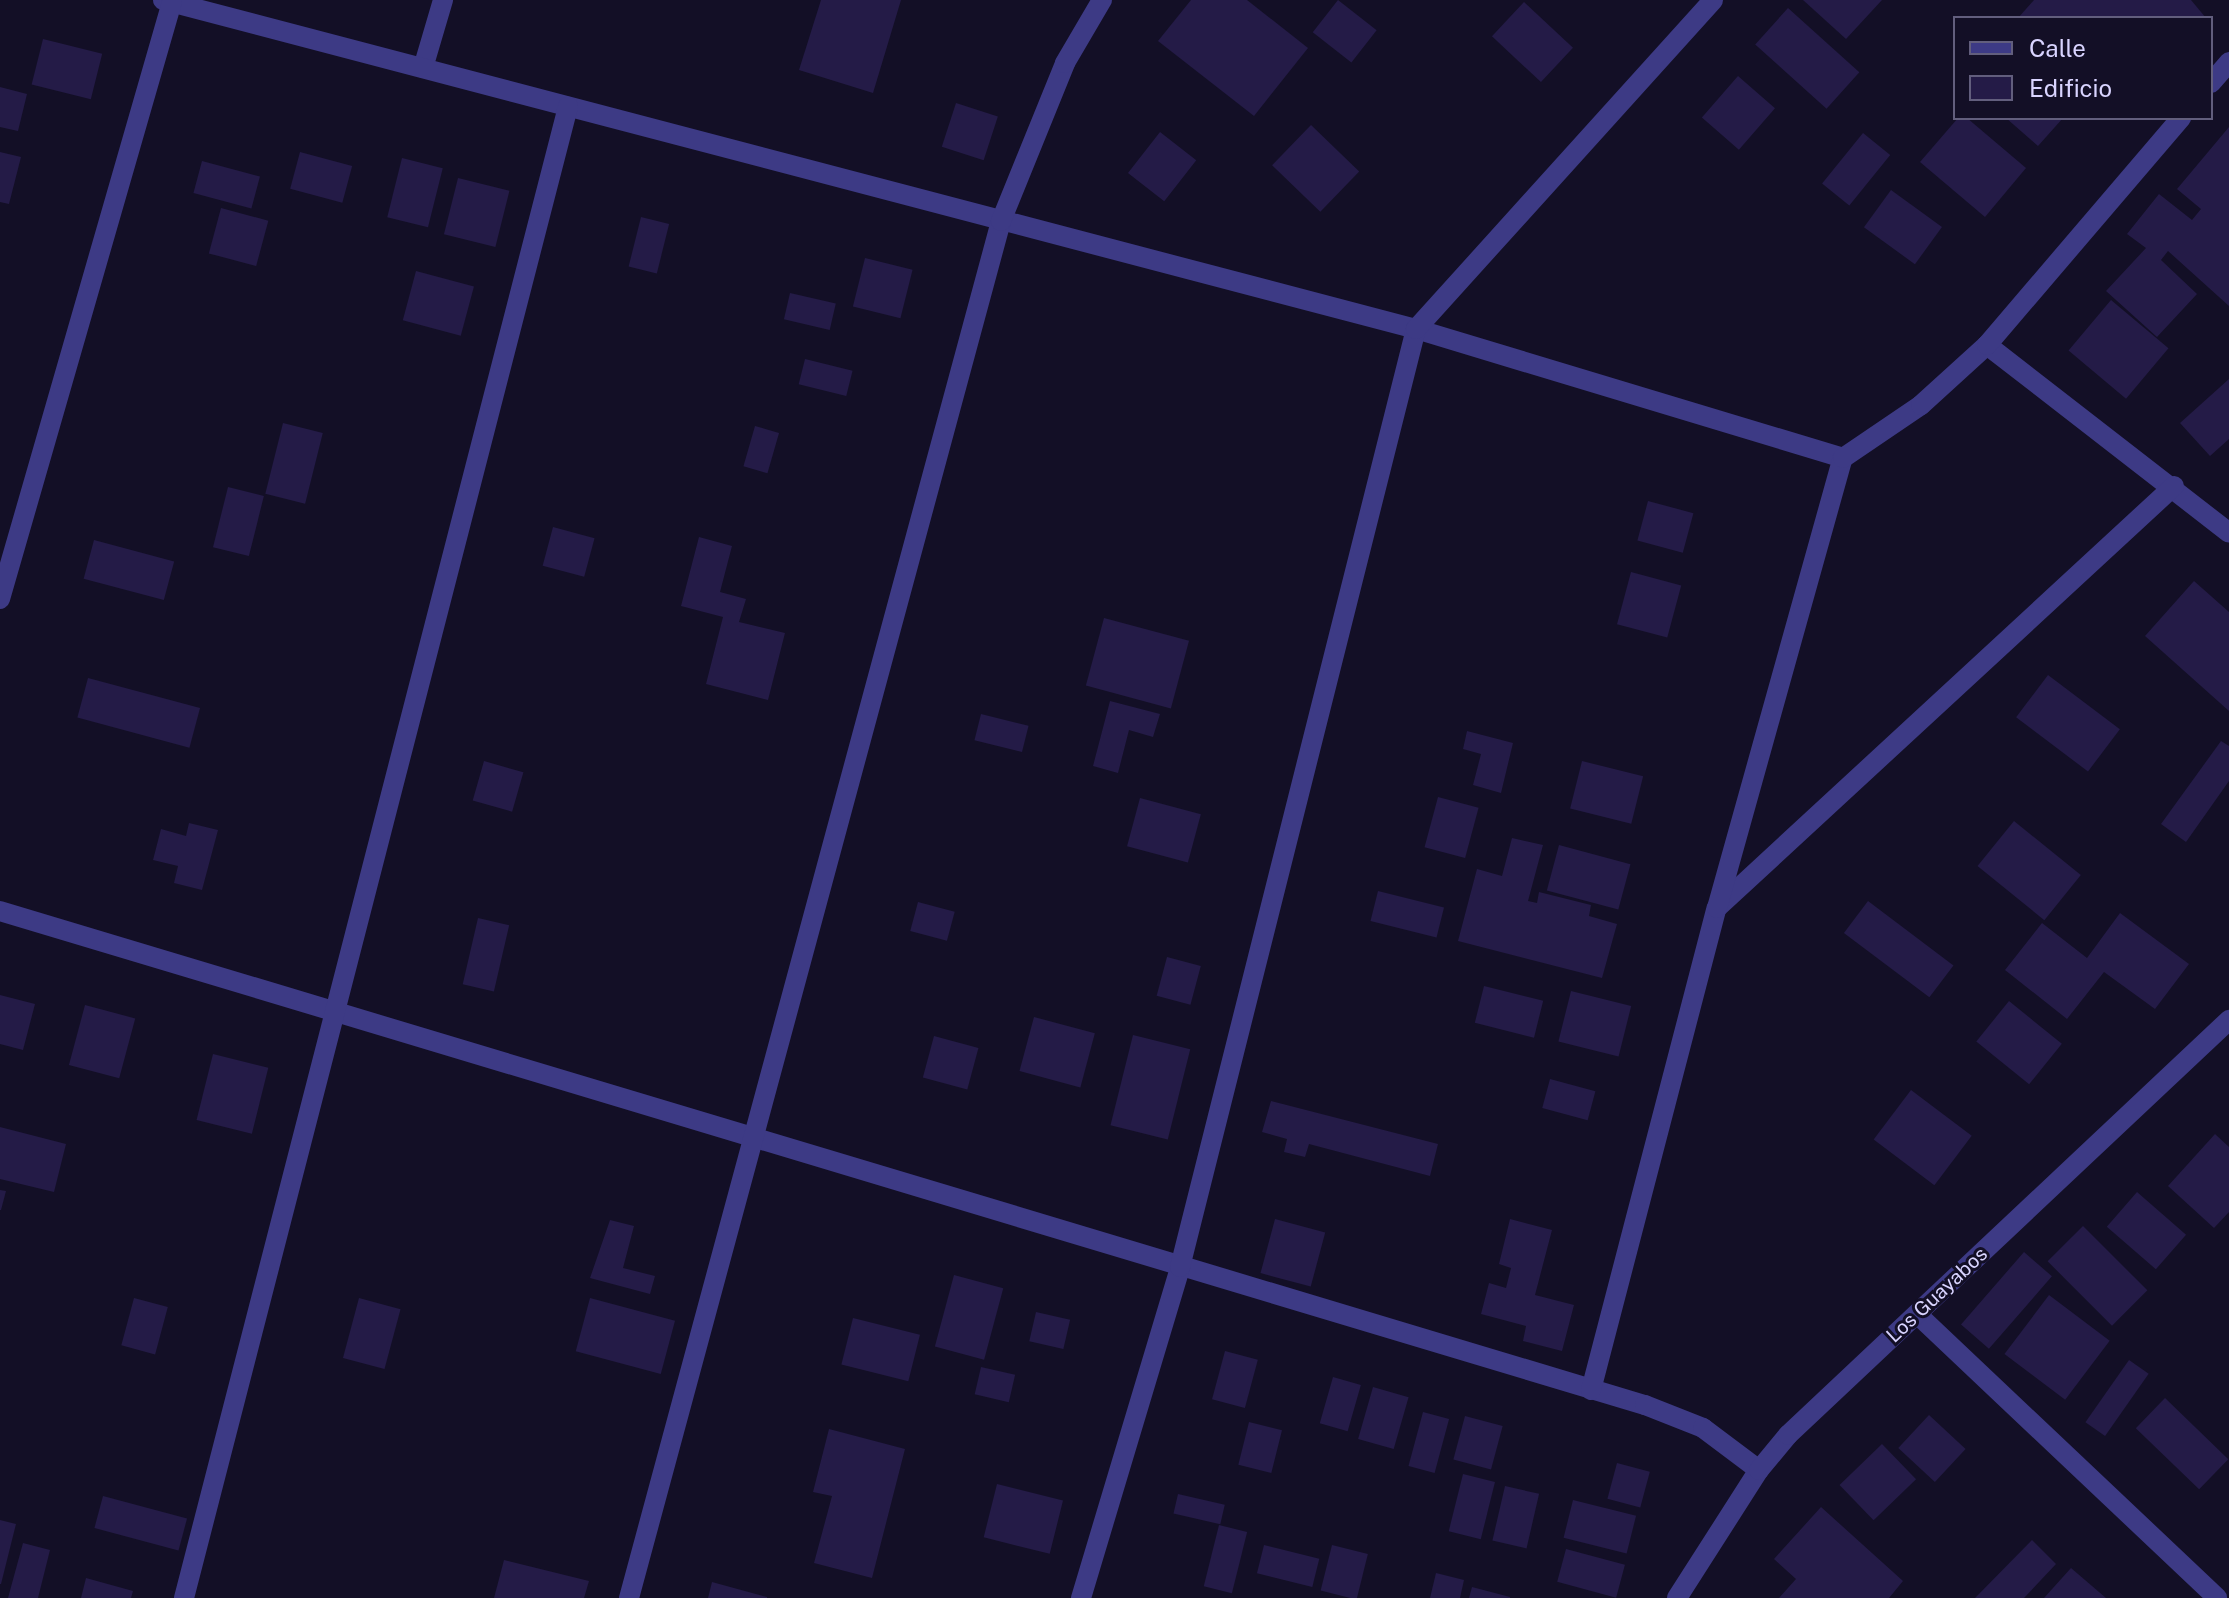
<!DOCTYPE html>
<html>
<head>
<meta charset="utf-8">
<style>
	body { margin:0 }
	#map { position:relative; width:2229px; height:1598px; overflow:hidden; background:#130f26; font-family:"Public Sans",sans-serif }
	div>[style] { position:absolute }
	.building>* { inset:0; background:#241b47; transform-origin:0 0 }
	.lane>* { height:20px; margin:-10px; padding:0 10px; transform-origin:10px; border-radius:10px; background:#3d3a85 }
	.street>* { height:20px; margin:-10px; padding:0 10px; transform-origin:10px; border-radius:10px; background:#3d3a85 }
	span { translate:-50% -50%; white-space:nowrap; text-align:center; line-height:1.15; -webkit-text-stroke:6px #130f26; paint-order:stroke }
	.street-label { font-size:20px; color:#d9d4ff }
	.legend { position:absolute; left:1953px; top:16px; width:260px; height:104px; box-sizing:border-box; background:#130f26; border:2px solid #625e7d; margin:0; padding:10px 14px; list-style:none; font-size:24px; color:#d9d4ff }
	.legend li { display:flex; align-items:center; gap:16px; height:40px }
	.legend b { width:40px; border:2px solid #625e7d }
</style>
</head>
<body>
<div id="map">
	<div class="building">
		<i style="clip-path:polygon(821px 0,901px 0,873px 93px,799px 70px)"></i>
		<i style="clip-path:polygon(1191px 0,1247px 0,1308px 48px,1254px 116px,1158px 41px)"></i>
		<i style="left:1338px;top:0;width:49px;height:41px;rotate:38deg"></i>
		<i style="clip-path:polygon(1803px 0,1882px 0,1846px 39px)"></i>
		<i style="clip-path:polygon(2034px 0,2191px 0,2206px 18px,2018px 18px)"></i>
		<i style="left:1524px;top:2px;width:67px;height:47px;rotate:43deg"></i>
		<i style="left:1788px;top:8px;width:96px;height:49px;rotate:42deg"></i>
		<i style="left:43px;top:39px;width:61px;height:47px;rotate:14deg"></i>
		<i style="left:1738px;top:76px;width:49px;height:55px;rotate:41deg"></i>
		<i style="clip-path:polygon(0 87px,27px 94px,18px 131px,0 127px)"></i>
		<i style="left:956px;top:103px;width:44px;height:46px;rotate:18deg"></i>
		<i style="clip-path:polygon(1958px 118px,1967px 118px,2026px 168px,1985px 217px,1920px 162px)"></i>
		<i style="clip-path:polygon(2006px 118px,2063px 118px,2038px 146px)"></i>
		<i style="left:1311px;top:125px;width:67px;height:56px;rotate:44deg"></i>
		<i style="clip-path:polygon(2229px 127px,2229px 306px,2168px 251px,2161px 260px,2197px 294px,2157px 337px,2106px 291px,2146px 248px,2127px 234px,2159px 194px,2192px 220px,2201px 209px,2177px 189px)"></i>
		<i style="left:1160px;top:132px;width:46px;height:52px;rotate:38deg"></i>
		<i style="left:1863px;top:133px;width:35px;height:65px;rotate:39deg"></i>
		<i style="clip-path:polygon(0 152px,21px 157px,9px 204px,0 202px)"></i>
		<i style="left:300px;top:152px;width:54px;height:38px;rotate:15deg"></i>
		<i style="left:402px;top:158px;width:42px;height:61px;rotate:14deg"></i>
		<i style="left:202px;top:161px;width:60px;height:33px;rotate:15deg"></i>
		<i style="left:458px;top:178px;width:53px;height:58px;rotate:14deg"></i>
		<i style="left:1891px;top:190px;width:63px;height:46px;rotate:36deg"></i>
		<i style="left:221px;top:208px;width:49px;height:47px;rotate:15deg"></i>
		<i style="left:641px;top:217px;width:29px;height:51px;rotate:14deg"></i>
		<i style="left:865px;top:258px;width:49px;height:50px;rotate:14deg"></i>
		<i style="left:416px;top:271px;width:60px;height:51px;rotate:15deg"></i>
		<i style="left:790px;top:293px;width:47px;height:27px;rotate:13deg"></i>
		<i style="left:2111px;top:300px;width:75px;height:66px;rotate:40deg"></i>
		<i style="left:805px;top:359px;width:49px;height:26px;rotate:14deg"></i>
		<i style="clip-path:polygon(2229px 379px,2229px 439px,2210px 456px,2180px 423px)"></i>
		<i style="left:283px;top:423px;width:41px;height:73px;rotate:14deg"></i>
		<i style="left:755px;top:426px;width:25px;height:42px;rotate:16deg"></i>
		<i style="left:228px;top:487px;width:37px;height:62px;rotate:14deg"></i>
		<i style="left:1648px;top:501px;width:47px;height:41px;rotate:15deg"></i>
		<i style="left:553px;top:527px;width:43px;height:40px;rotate:15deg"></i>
		<i style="clip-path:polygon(699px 537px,732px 546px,720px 592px,746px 599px,739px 622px,785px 633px,768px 700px,706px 684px,723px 617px,681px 606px)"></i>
		<i style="left:94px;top:540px;width:83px;height:40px;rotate:15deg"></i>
		<i style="left:1631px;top:572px;width:52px;height:54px;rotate:15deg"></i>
		<i style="clip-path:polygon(2194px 581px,2229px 612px,2229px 711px,2145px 636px)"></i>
		<i style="left:1104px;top:618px;width:88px;height:70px;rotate:15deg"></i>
		<i style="left:2048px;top:675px;width:90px;height:53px;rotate:37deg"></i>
		<i style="left:88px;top:678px;width:116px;height:41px;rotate:15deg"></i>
		<i style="clip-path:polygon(1110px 701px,1160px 714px,1153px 737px,1129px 730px,1118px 773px,1093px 766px)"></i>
		<i style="left:981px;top:714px;width:49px;height:27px;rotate:14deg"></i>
		<i style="clip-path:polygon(1467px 731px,1513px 743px,1501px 793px,1473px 785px,1481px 754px,1463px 749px)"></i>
		<i style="clip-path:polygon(2221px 741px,2229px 746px,2229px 781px,2186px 842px,2161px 824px)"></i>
		<i style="left:484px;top:761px;width:41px;height:41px;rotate:16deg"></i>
		<i style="left:1582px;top:761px;width:63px;height:49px;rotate:14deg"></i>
		<i style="left:1438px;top:797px;width:42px;height:52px;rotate:15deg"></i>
		<i style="left:1140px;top:798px;width:63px;height:50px;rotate:15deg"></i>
		<i style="left:2014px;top:821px;width:86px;height:58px;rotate:39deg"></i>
		<i style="clip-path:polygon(189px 823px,218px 830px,202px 890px,174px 883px,178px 866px,153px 860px,161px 829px,186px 836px)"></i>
		<i style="clip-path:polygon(1512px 838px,1543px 845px,1528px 901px,1537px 903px,1539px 892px,1591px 905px,1589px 916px,1617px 924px,1602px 978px,1458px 941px,1477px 869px,1502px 876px)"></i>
		<i style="left:1559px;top:845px;width:74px;height:47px;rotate:15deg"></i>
		<i style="left:1378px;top:891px;width:68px;height:31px;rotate:14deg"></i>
		<i style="left:1868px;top:901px;width:107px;height:40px;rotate:37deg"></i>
		<i style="left:918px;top:902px;width:38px;height:30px;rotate:15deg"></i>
		<i style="clip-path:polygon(2120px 913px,2189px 964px,2155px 1009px,2104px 972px,2067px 1019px,2005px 970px,2042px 923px,2087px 958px)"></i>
		<i style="left:478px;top:918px;width:32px;height:68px;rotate:13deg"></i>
		<i style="left:1167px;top:957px;width:35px;height:40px;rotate:15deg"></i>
		<i style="left:1484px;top:986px;width:61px;height:38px;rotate:14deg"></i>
		<i style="left:1571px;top:991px;width:62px;height:52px;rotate:14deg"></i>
		<i style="clip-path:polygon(0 995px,35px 1004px,23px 1050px,0 1044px)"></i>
		<i style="left:2009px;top:1001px;width:68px;height:52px;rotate:39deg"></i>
		<i style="left:85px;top:1005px;width:52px;height:62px;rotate:15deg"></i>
		<i style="left:1034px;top:1017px;width:63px;height:56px;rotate:15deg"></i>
		<i style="left:1133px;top:1035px;width:59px;height:93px;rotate:14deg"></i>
		<i style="left:934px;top:1036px;width:46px;height:43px;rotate:15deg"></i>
		<i style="left:213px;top:1054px;width:57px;height:68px;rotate:14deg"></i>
		<i style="left:1550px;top:1079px;width:47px;height:30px;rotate:15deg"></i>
		<i style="left:1911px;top:1090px;width:76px;height:62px;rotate:37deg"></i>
		<i style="clip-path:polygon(1271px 1101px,1438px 1144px,1430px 1176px,1309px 1144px,1305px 1157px,1284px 1152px,1287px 1139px,1262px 1132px)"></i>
		<i style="clip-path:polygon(0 1127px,66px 1144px,54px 1192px,0 1179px)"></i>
		<i style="clip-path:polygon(2215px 1134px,2229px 1147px,2229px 1212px,2214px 1228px,2168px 1186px)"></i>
		<i style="clip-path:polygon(0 1190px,6px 1191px,1px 1210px,0 1210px)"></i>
		<i style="left:2137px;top:1192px;width:65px;height:46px;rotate:41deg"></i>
		<i style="left:1275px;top:1219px;width:52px;height:56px;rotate:15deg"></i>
		<i style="clip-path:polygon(1510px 1219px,1552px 1230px,1535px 1295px,1574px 1305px,1562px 1351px,1523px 1341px,1526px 1326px,1481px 1314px,1489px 1283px,1506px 1288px,1511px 1268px,1499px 1264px)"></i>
		<i style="clip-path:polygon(610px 1220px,634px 1226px,623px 1268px,655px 1276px,650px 1294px,590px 1278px)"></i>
		<i style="left:2083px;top:1226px;width:91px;height:50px;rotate:45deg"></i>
		<i style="left:2024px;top:1252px;width:37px;height:96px;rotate:41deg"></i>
		<i style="left:954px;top:1275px;width:51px;height:74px;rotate:15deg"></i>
		<i style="left:2049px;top:1295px;width:76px;height:74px;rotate:37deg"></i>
		<i style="left:134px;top:1298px;width:35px;height:49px;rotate:15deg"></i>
		<i style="left:359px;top:1298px;width:43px;height:62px;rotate:15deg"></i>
		<i style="left:590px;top:1298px;width:88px;height:55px;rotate:15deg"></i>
		<i style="left:1036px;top:1312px;width:35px;height:30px;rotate:13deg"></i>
		<i style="left:853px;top:1318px;width:69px;height:48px;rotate:14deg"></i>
		<i style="left:1225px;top:1351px;width:34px;height:50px;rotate:15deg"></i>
		<i style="left:2129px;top:1360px;width:24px;height:76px;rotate:35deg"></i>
		<i style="left:981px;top:1367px;width:35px;height:28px;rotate:13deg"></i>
		<i style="left:1333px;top:1377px;width:29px;height:48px;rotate:16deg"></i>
		<i style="left:1373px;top:1387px;width:37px;height:54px;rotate:16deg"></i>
		<i style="left:2165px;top:1398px;width:88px;height:42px;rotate:44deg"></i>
		<i style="left:1423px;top:1412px;width:27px;height:56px;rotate:15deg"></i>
		<i style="left:1929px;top:1415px;width:50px;height:45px;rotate:43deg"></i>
		<i style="left:1465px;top:1416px;width:39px;height:45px;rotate:15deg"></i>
		<i style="left:1249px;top:1422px;width:34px;height:44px;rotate:14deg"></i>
		<i style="clip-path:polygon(829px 1429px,905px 1449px,872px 1578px,814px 1563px,832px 1496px,813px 1492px)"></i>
		<i style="left:1882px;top:1444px;width:49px;height:59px;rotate:46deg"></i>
		<i style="left:1617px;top:1463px;width:34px;height:37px;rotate:15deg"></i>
		<i style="left:1463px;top:1474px;width:33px;height:59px;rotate:14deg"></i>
		<i style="left:997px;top:1484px;width:68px;height:55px;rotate:14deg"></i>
		<i style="left:1505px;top:1486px;width:35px;height:56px;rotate:13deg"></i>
		<i style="left:1178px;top:1494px;width:48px;height:20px;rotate:13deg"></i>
		<i style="left:103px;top:1496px;width:87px;height:33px;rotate:15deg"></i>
		<i style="left:1573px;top:1500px;width:65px;height:39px;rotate:14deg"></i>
		<i style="clip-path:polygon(1821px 1507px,1903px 1581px,1889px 1598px,1779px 1598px,1796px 1579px,1774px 1559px)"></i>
		<i style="clip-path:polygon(0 1520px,16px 1524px,1px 1584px,0 1584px)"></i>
		<i style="left:1219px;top:1525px;width:29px;height:63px;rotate:14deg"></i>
		<i style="clip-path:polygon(2032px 1540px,2056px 1564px,2024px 1598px,1975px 1598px)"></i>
		<i style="clip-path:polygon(23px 1543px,50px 1550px,38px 1598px,8px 1598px)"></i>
		<i style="left:1264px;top:1545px;width:57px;height:29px;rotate:14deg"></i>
		<i style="left:1332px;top:1545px;width:37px;height:47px;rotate:14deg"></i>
		<i style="left:1566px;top:1549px;width:61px;height:34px;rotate:15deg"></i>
		<i style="clip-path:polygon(504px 1560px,589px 1581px,584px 1598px,494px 1598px)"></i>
		<i style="clip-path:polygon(2071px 1568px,2106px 1598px,2044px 1598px)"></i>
		<i style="clip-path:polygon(1436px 1573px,1464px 1580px,1460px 1598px,1430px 1598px)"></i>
		<i style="clip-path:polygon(86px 1578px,133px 1591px,131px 1598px,81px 1598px)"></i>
		<i style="clip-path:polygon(712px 1582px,767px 1597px,767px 1598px,708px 1598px)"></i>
		<i style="clip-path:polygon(1472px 1587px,1510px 1597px,1510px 1598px,1469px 1598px)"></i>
	</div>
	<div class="lane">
		<i style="left:423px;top:68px;width:71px;rotate:-73.6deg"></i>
	</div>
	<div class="street">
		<i style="left:163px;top:0;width:1295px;rotate:14.71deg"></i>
		<i style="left:1416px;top:329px;width:446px;rotate:16.8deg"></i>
		<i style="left:2211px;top:83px;width:28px;rotate:-49deg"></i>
		<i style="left:1987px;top:345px;width:306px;rotate:37.8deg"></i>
		<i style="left:0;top:599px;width:621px;rotate:-73.93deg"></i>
		<i style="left:1717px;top:908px;width:622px;rotate:-42.72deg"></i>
		<i style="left:0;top:911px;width:1718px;rotate:16.72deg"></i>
		<i style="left:1645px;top:1405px;width:62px;rotate:21.6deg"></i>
		<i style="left:1703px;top:1428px;width:70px;rotate:36.9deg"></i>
		<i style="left:1917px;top:1314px;width:413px;rotate:43.4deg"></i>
		<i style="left:1591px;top:1390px;width:498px;rotate:-75.4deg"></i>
		<i style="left:1717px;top:908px;width:467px;rotate:-74.4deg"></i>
		<i style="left:1843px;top:458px;width:94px;rotate:-34.2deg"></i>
		<i style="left:1921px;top:405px;width:89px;rotate:-42.3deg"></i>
		<i style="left:1987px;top:345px;width:299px;rotate:-49.5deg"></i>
		<i style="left:184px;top:1598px;width:1540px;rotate:-75.56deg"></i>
		<i style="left:629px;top:1598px;width:1426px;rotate:-74.88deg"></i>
		<i style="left:1001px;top:221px;width:170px;rotate:-67.9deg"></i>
		<i style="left:1065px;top:63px;width:73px;rotate:-59.6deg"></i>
		<i style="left:1081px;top:1598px;width:345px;rotate:-73.3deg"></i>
		<i style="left:1180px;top:1267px;width:967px;rotate:-75.88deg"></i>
		<i style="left:1416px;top:329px;width:443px;rotate:-47.9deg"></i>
		<i style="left:1677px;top:1598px;width:152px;rotate:-57.4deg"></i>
		<i style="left:1759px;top:1470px;width:45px;rotate:-50.4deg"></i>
		<i style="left:1788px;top:1435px;width:606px;rotate:-43.26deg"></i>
	</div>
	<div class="street-label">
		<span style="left:1937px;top:1295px;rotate:-43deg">Los Guayabos</span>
	</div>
	<ul class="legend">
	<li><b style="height:10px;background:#3d3a85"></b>Calle</li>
	<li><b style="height:22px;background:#241b47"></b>Edificio</li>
	</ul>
</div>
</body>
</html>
